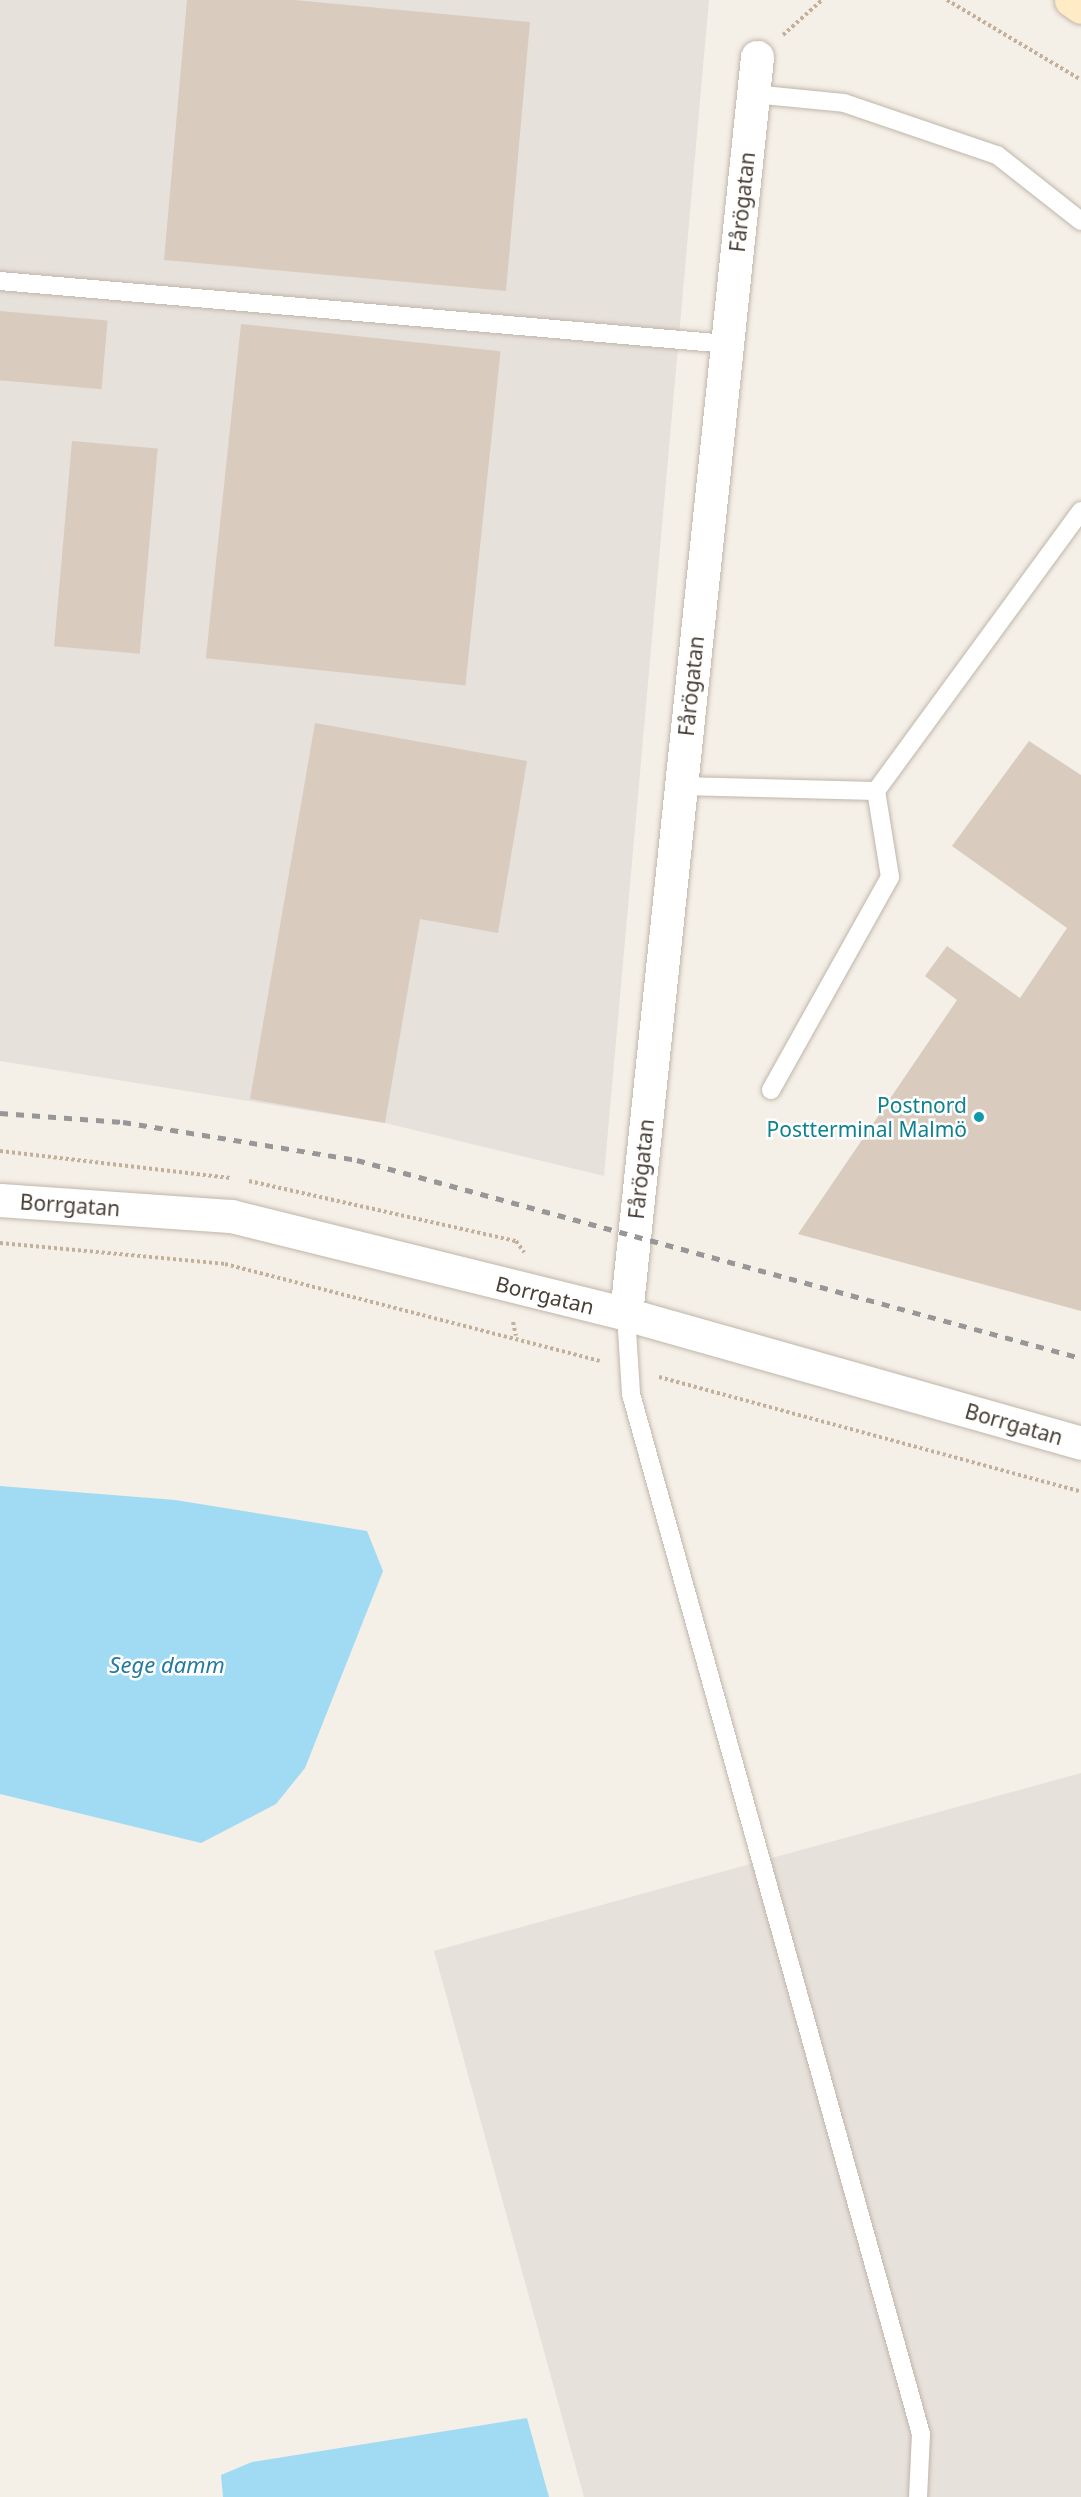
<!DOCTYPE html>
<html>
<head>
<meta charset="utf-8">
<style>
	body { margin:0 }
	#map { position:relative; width:1081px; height:2497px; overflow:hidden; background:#f4efe7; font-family:"Noto Sans",sans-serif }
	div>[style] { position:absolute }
	.industrial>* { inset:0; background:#e7e1dc }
	.water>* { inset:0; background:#a1dbf3 }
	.building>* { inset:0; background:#d9ccbf; transform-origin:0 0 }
	.path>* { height:4px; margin-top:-2px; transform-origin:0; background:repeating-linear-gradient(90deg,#c3b09a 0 3px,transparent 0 6px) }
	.roads { filter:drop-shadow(0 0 2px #c0b6a9) drop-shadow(0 0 2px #c0b6a9) }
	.service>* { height:18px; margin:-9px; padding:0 9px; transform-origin:9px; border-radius:9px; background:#fff }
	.minor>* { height:33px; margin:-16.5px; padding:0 16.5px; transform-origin:16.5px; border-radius:16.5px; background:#fff }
	.secondary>* { height:33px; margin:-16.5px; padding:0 16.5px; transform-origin:16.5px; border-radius:16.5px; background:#ffebc6 }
	.rail>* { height:4.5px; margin-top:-2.25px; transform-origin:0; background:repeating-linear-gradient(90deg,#979797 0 8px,transparent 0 16px) }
	.dots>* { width:16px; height:16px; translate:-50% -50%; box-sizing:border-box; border:3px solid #fff; border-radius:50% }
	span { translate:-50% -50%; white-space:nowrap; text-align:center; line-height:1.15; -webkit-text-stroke:5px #fff; paint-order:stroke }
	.street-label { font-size:21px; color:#483f36 }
	.culture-label { font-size:21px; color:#0d838f }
	.right { translate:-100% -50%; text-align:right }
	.water-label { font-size:22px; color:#267aa0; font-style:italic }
</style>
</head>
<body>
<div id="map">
	<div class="industrial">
		<i style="clip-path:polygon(0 0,709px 0,604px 1176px,385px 1123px,0 1061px)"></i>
		<i style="clip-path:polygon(1081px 1773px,1081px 2497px,584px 2497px,434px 1951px)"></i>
	</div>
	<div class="water">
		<i style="clip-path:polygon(0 1486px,175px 1500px,367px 1531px,383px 1571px,305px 1768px,276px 1804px,201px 1843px,0 1794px)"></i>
		<i style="clip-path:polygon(527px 2418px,549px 2497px,223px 2497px,221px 2475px,252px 2462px)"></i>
	</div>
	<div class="building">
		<i style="clip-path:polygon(187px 0,294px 0,530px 22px,506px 291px,164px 260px)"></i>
		<i style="left:0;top:311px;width:108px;height:69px;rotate:5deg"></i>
		<i style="left:241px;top:324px;width:261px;height:336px;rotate:6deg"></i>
		<i style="left:72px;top:441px;width:86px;height:206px;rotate:5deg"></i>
		<i style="clip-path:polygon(315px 723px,527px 761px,498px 933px,420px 919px,385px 1123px,250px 1099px)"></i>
		<i style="clip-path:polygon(1029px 741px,1081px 775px,1081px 1311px,798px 1234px,957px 1000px,925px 976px,947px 946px,1020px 998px,1067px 928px,952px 846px)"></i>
	</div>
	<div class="path">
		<i style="left:947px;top:0;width:156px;rotate:30.8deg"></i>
		<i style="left:783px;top:35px;width:52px;rotate:-41.9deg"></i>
		<i style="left:0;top:1151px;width:232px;rotate:6.7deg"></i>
		<i style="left:249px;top:1181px;width:274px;rotate:12.7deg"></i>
		<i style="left:516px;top:1241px;width:14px;rotate:54deg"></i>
		<i style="left:0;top:1243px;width:226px;rotate:5.3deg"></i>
		<i style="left:225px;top:1264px;width:387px;rotate:14.5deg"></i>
		<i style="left:513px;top:1322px;width:14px;rotate:78deg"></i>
		<i style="left:659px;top:1377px;width:437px;rotate:15.2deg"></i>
	</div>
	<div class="roads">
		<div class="service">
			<i style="left:753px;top:94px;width:91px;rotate:5.6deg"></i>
			<i style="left:844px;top:103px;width:162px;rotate:18.8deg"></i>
			<i style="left:997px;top:155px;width:107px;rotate:38.2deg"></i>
			<i style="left:0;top:281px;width:730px;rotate:4.95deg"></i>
			<i style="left:681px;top:786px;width:195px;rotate:1.5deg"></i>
			<i style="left:771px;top:1090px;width:244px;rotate:-60.8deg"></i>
			<i style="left:890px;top:877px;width:87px;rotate:-99.2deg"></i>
			<i style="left:876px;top:791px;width:347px;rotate:-53.8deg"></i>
			<i style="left:626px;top:1314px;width:80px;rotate:86.4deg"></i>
			<i style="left:631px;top:1394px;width:1080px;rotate:74.42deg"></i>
			<i style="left:921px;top:2434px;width:63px;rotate:92.7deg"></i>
		</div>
		<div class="minor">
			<i style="left:0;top:1200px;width:232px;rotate:4deg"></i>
			<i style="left:231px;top:1216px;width:407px;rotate:13.9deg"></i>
			<i style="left:626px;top:1314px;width:473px;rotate:15.8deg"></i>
			<i style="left:626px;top:1314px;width:1264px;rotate:-84.05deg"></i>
		</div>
		<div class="secondary">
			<i style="left:1071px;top:0;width:12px;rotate:35deg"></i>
		</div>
	</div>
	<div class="rail">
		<i style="left:0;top:1113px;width:123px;rotate:4.2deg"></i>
		<i style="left:123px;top:1122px;width:237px;rotate:9.2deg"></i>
		<i style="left:357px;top:1160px;width:751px;rotate:15.3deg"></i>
	</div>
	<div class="dots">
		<i style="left:979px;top:1117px;background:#0f9aa8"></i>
	</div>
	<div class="street-label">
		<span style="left:742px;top:202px;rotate:-84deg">Fårögatan</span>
		<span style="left:691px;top:686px;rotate:-84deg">Fårögatan</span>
		<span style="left:641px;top:1169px;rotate:-84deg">Fårögatan</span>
		<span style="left:70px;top:1205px;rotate:4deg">Borrgatan</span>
		<span style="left:545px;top:1295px;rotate:14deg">Borrgatan</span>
		<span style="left:1014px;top:1424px;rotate:16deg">Borrgatan</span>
	</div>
	<div class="culture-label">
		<span class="right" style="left:967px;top:1117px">Postnord<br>Postterminal Malmö</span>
	</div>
	<div class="water-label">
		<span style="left:167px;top:1665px">Sege damm</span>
	</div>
</div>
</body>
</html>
